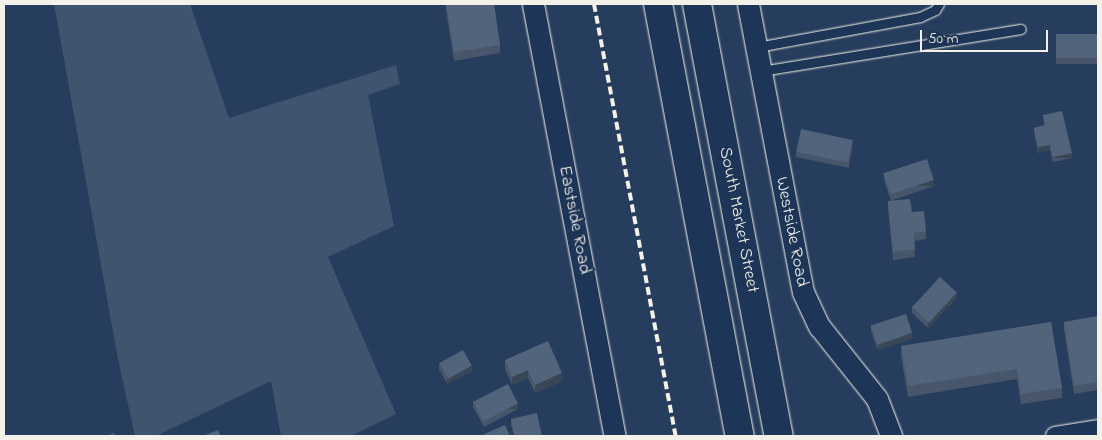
<!DOCTYPE html>
<html>
<head>
<meta charset="utf-8">
<style>
	body { margin:0 }
	#map { position:relative; width:1102px; height:440px; overflow:hidden; background:#263d5d; font-family:"Indie Flower",sans-serif }
	div>[style] { position:absolute }
	.green>* { inset:0; background:#40546f }
	.roads { filter:drop-shadow(0 0 1px #f4f1e8) drop-shadow(0 0 1px #f4f1e8) }
	.service>* { height:9px; margin:-4.5px; padding:0 4.5px; transform-origin:4.5px; border-radius:4.5px; background:#1d3557 }
	.minor>* { height:18px; margin:-9px; padding:0 9px; transform-origin:9px; border-radius:9px; background:#1d3557 }
	.tertiary>* { height:21px; margin:-10.5px; padding:0 10.5px; transform-origin:10.5px; border-radius:10.5px; background:#1d3557 }
	.primary>* { height:28px; margin:-14px; padding:0 14px; transform-origin:14px; border-radius:14px; background:#1d3557 }
	.rail>* { height:4px; margin-top:-2px; transform-origin:0; background:repeating-linear-gradient(90deg,#f4f1e8 0 8px,transparent 0 12px) }
	.wall>* { inset:0; background:#47566a; transform-origin:0 0 }
	.shaded-wall>* { inset:0; background:#394656; transform-origin:0 0 }
	.building>* { inset:0; background:#52647b; transform-origin:0 0 }
	span { translate:-50% -50%; white-space:nowrap; text-align:center; line-height:1.15; -webkit-text-stroke:4px #1d3557; paint-order:stroke }
	.street-label { font-size:18px; color:#f4f1e8 }
	.frame { position:absolute; inset:0; border:5px solid #f4f1e8; pointer-events:none }
	.scale { position:absolute; left:920px; top:30px; width:128px; height:22px; box-sizing:border-box; border:2px solid #f4f1e8; border-top:0; padding-left:6px; font-size:15px; line-height:18px; white-space:nowrap; color:#f4f1e8; -webkit-text-stroke:4px #1d3557; paint-order:stroke }
</style>
</head>
<body>
<div id="map">
	<div class="green">
		<i style="clip-path:polygon(54px 4px,190px 4px,229px 118px,396px 65px,400px 84px,368px 95px,394px 226px,328px 257px,396px 414px,351px 436px,281px 436px,271px 381px,156px 436px,135px 436px,118px 359px)"></i>
	</div>
	<div class="roads">
		<div class="service">
			<i style="left:757px;top:47px;width:166px;rotate:-10.4deg"></i>
			<i style="left:920px;top:17px;width:17px;rotate:-25deg"></i>
			<i style="left:935px;top:10px;width:7px;rotate:-56deg"></i>
			<i style="left:761px;top:71px;width:263px;rotate:-9.2deg"></i>
		</div>
		<div class="minor">
			<i style="left:1055px;top:436px;width:44px;rotate:-9.2deg"></i>
		</div>
		<div class="tertiary">
			<i style="left:533px;top:4px;width:440px;rotate:79.3deg"></i>
			<i style="left:748px;top:4px;width:293px;rotate:79.2deg"></i>
			<i style="left:803px;top:292px;width:38px;rotate:65deg"></i>
			<i style="left:819px;top:326px;width:93px;rotate:51.5deg"></i>
			<i style="left:877px;top:399px;width:40px;rotate:69deg"></i>
		</div>
		<div class="primary">
			<i style="left:658px;top:4px;width:440px;rotate:79.3deg"></i>
			<i style="left:697px;top:4px;width:440px;rotate:79.3deg"></i>
		</div>
	</div>
	<div class="rail">
		<i style="left:594px;top:4px;width:440px;rotate:79.3deg"></i>
	</div>
	<div class="wall">
		<i style="clip-path:polygon(445px 4px,494px 4px,500px 45px,500px 53px,454px 61px)"></i>
		<i style="left:1098px;top:34px;width:30px;height:42px;rotate:90deg"></i>
		<i style="clip-path:polygon(1043px 115px,1072px 158px,1053px 162px,1050px 150px,1038px 153px,1034px 133px,1034px 128px,1044px 125px)"></i>
		<i style="clip-path:polygon(853px 145px,849px 168px,796px 157px,796px 151px)"></i>
		<i style="clip-path:polygon(884px 174px,934px 186px,893px 200px,912px 212px,926px 231px,926px 239px,914px 241px,915px 257px,893px 260px,888px 209px,888px 201px,891px 201px,884px 180px)"></i>
		<i style="clip-path:polygon(957px 298px,928px 328px,912px 313px,912px 307px)"></i>
		<i style="clip-path:polygon(1098px 316px,1098px 390px,1074px 394px,1064px 330px,1064px 322px)"></i>
		<i style="clip-path:polygon(1051px 322px,1062px 388px,1062px 398px,1021px 404px,1017px 379px,908px 397px,901px 356px,901px 346px)"></i>
		<i style="clip-path:polygon(871px 326px,912px 339px,878px 350px,871px 331px)"></i>
		<i style="clip-path:polygon(505px 360px,562px 381px,535px 393px,528px 378px,512px 385px,505px 369px)"></i>
		<i style="clip-path:polygon(439px 363px,472px 371px,447px 384px,439px 369px)"></i>
		<i style="clip-path:polygon(473px 401px,518px 409px,484px 427px,473px 407px)"></i>
		<i style="clip-path:polygon(511px 419px,542px 436px,514px 436px,511px 425px)"></i>
	</div>
	<div class="shaded-wall">
		<i style="clip-path:polygon(853px 140px,853px 145px,849px 168px,849px 162px)"></i>
		<i style="clip-path:polygon(1050px 145px,1050px 150px,1038px 153px,1038px 147px)"></i>
		<i style="left:1072px;top:153px;width:5px;height:19px;rotate:90deg"></i>
		<i style="left:934px;top:180px;width:6px;height:46px;rotate:90deg"></i>
		<i style="clip-path:polygon(957px 293px,957px 298px,928px 328px,928px 322px)"></i>
		<i style="clip-path:polygon(912px 333px,912px 339px,878px 350px,878px 345px)"></i>
		<i style="clip-path:polygon(472px 366px,472px 371px,447px 384px,447px 379px)"></i>
		<i style="clip-path:polygon(528px 370px,528px 378px,512px 385px,512px 377px)"></i>
		<i style="clip-path:polygon(562px 373px,562px 381px,535px 393px,535px 385px)"></i>
		<i style="left:518px;top:404px;width:5px;height:38px;rotate:90deg"></i>
	</div>
	<div class="building">
		<i style="clip-path:polygon(446px 4px,494px 4px,500px 45px,454px 52px)"></i>
		<i style="left:1098px;top:34px;width:24px;height:42px;rotate:90deg"></i>
		<i style="clip-path:polygon(1062px 111px,1072px 153px,1053px 157px,1050px 145px,1038px 147px,1034px 128px,1045px 125px,1043px 115px)"></i>
		<i style="left:801px;top:129px;width:53px;height:23px;rotate:12deg"></i>
		<i style="left:927px;top:159px;width:22px;height:46px;rotate:72deg"></i>
		<i style="clip-path:polygon(910px 199px,912px 212px,924px 211px,926px 231px,914px 233px,915px 249px,893px 252px,888px 201px)"></i>
		<i style="left:940px;top:277px;width:23px;height:41px;rotate:43deg"></i>
		<i style="left:906px;top:314px;width:20px;height:37px;rotate:72deg"></i>
		<i style="clip-path:polygon(1098px 316px,1098px 382px,1074px 386px,1064px 322px)"></i>
		<i style="clip-path:polygon(1051px 322px,1062px 388px,1021px 394px,1017px 369px,908px 386px,901px 346px)"></i>
		<i style="clip-path:polygon(548px 341px,562px 373px,535px 385px,528px 370px,512px 377px,505px 360px)"></i>
		<i style="left:463px;top:350px;width:18px;height:27px;rotate:61deg"></i>
		<i style="left:508px;top:384px;width:22px;height:39px;rotate:63deg"></i>
		<i style="clip-path:polygon(537px 413px,542px 436px,515px 436px,511px 419px)"></i>
		<i style="clip-path:polygon(505px 425px,510px 436px,480px 436px)"></i>
		<i style="clip-path:polygon(218px 430px,221px 436px,203px 436px)"></i>
		<i style="clip-path:polygon(114px 433px,115px 436px,107px 436px)"></i>
	</div>
	<div class="street-label">
		<span style="left:574px;top:220px;rotate:79deg">Eastside Road</span>
		<span style="left:738px;top:220px;rotate:79deg">South Market Street</span>
		<span style="left:791px;top:232px;rotate:79deg">Westside Road</span>
	</div>
	<div class="frame"></div>
	<div class="scale">50 m</div>
</div>
</body>
</html>
